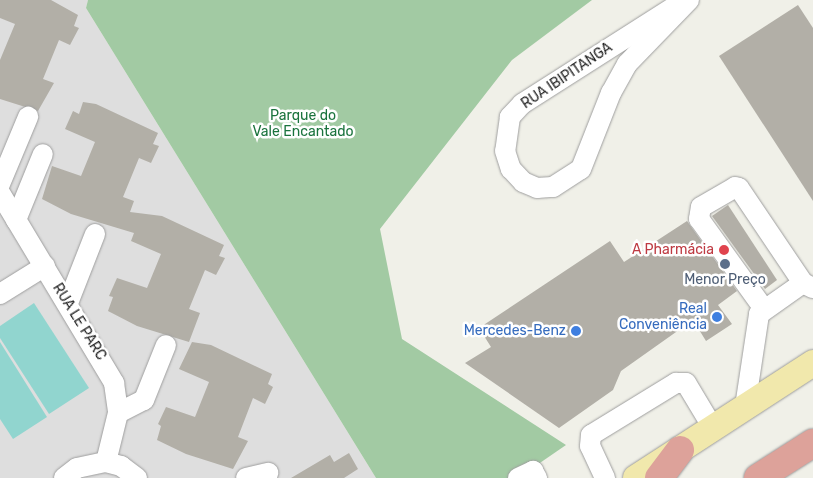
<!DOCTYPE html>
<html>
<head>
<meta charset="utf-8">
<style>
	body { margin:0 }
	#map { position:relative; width:813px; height:478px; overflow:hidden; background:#f0f0e8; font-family:Rubik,sans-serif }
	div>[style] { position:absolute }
	.residential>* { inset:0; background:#dedede }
	.forest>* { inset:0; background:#a2caa3 }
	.pitch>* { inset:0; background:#91d5cf }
	.building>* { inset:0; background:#b2afa7 }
	.roads { filter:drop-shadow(0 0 1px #9e9e9e) drop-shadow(0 0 1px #9e9e9e) }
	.minor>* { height:20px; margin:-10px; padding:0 10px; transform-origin:10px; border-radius:10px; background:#fff }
	.major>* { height:26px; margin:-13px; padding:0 13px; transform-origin:13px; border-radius:13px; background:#f1e8ac }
	.highway>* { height:28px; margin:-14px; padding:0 14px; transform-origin:14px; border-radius:14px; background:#dda29a }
	.dots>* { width:14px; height:14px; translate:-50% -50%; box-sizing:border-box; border:2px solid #fff; border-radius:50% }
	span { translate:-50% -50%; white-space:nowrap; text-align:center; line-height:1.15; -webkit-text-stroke:5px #fff; paint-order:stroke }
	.street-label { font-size:14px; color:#212121 }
	.park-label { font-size:14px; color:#1a733d }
	.health-label { font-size:14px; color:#be3a42 }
	.right { translate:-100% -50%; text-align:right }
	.service-label { font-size:14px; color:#4e5e75 }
	.shop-label { font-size:14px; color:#366cbe }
</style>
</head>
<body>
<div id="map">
	<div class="residential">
		<i style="clip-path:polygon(0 0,88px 0,86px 8px,376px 478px,0 478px)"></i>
	</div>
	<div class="forest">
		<i style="clip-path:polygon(88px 0,592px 0,512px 60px,380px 229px,402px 339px,566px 445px,518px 478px,376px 478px,86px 8px)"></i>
	</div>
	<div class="pitch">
		<i style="clip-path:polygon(34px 303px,89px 388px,49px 414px,0 338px,0 326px)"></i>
		<i style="clip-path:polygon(0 342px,47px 417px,13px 439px,0 419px)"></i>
	</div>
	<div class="building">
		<i style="clip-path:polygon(0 0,51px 0,78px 15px,74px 26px,79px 28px,70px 45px,59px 40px,43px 79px,54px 83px,38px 111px,0 99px,0 60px,15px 24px,0 18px)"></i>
		<i style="clip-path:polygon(798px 5px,813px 28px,813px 201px,719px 56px)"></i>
		<i style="clip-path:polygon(83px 102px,96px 104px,158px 133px,153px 144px,159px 146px,151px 163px,139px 158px,123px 197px,134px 201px,130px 212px,162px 216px,224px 245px,219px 256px,225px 258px,216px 275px,205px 270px,189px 309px,200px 313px,189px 342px,137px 326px,108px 311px,113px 297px,109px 296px,117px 278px,147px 288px,161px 254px,131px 241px,134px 233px,71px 214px,42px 199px,52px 166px,81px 176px,95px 142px,65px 129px,73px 111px,79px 114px)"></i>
		<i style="clip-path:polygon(728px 205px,777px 280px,765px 289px,712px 216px)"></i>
		<i style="clip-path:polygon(687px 221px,737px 291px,718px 305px,732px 324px,706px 341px,693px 320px,621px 371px,613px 390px,559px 428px,465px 363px,491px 347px,479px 328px,610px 241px,624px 262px)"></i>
		<i style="clip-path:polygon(192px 342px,211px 345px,272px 374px,268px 384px,273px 387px,265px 404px,253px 398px,238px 437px,248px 441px,233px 469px,186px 454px,157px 440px,161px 426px,158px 424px,166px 407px,195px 417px,209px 382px,179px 369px)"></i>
		<i style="clip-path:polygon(349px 453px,358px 469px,344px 478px,291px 478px,330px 455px,334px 462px)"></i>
	</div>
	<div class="roads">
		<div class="minor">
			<i style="left:685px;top:0;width:193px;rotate:147.5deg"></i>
			<i style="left:522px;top:104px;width:18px;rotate:133deg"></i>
			<i style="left:510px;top:117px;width:34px;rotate:98deg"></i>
			<i style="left:505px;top:151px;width:19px;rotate:72deg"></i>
			<i style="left:511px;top:169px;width:18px;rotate:47deg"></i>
			<i style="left:523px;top:182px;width:15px;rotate:23deg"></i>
			<i style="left:537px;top:188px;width:16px;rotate:-4deg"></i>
			<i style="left:553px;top:187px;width:33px;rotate:-33deg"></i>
			<i style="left:581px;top:169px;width:82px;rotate:-68.5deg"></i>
			<i style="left:611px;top:93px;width:33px;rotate:-61deg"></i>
			<i style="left:627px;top:64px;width:89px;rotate:-45.9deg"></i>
			<i style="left:0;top:184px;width:73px;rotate:-67.3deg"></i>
			<i style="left:0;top:193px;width:222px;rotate:59deg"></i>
			<i style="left:114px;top:383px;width:30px;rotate:82deg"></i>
			<i style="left:118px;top:413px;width:50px;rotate:103.8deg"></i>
			<i style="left:16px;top:220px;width:71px;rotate:-67.8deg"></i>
			<i style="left:0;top:294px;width:53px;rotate:-31.9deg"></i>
			<i style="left:68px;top:303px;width:74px;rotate:-68.6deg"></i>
			<i style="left:764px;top:309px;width:111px;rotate:-125.8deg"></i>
			<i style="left:699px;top:219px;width:12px;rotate:-81deg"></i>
			<i style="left:701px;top:207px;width:39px;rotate:-30deg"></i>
			<i style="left:735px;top:187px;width:4px;rotate:14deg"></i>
			<i style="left:739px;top:188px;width:115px;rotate:56deg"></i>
			<i style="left:745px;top:407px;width:94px;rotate:-81.4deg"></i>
			<i style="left:759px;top:314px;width:54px;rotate:-35.2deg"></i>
			<i style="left:803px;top:283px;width:11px;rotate:27deg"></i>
			<i style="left:118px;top:413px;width:29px;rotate:-27deg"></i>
			<i style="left:144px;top:400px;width:59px;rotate:-68.2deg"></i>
			<i style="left:64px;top:478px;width:16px;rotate:-38deg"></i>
			<i style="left:77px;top:468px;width:30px;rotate:-12deg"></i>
			<i style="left:106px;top:462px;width:16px;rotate:15deg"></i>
			<i style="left:121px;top:466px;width:20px;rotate:37deg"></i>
			<i style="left:246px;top:478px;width:23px;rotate:-13deg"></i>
			<i style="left:518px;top:478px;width:17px;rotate:-25deg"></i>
			<i style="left:533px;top:471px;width:8px;rotate:60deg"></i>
			<i style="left:605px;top:478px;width:35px;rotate:-115deg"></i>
			<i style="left:590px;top:446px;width:11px;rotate:-85deg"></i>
			<i style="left:591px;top:435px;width:100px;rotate:-31.5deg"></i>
			<i style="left:676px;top:383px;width:10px"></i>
			<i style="left:686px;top:383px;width:52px;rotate:59deg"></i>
		</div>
		<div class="major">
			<i style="left:636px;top:478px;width:211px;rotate:-33deg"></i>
		</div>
		<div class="highway">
			<i style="left:659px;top:478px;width:35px;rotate:-53deg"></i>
			<i style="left:758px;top:478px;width:65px;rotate:-32.5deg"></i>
		</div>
	</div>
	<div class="dots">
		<i style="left:724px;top:250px;background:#e0444e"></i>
		<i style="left:725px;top:264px;background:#5c6f8a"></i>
		<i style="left:717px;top:317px;background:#3f7fe0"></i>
		<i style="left:576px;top:331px;background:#3f7fe0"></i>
	</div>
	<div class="street-label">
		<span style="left:567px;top:76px;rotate:-34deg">RUA IBIPITANGA</span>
		<span style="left:79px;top:322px;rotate:58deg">RUA LE PARC</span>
	</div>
	<div class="park-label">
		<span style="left:303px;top:124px">Parque do<br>Vale Encantado</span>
	</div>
	<div class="health-label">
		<span class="right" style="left:714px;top:250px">A Pharmácia</span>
	</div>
	<div class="service-label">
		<span style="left:725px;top:280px">Menor Preço</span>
	</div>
	<div class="shop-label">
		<span class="right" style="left:707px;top:317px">Real<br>Conveniência</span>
		<span class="right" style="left:566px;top:331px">Mercedes-Benz</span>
	</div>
</div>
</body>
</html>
